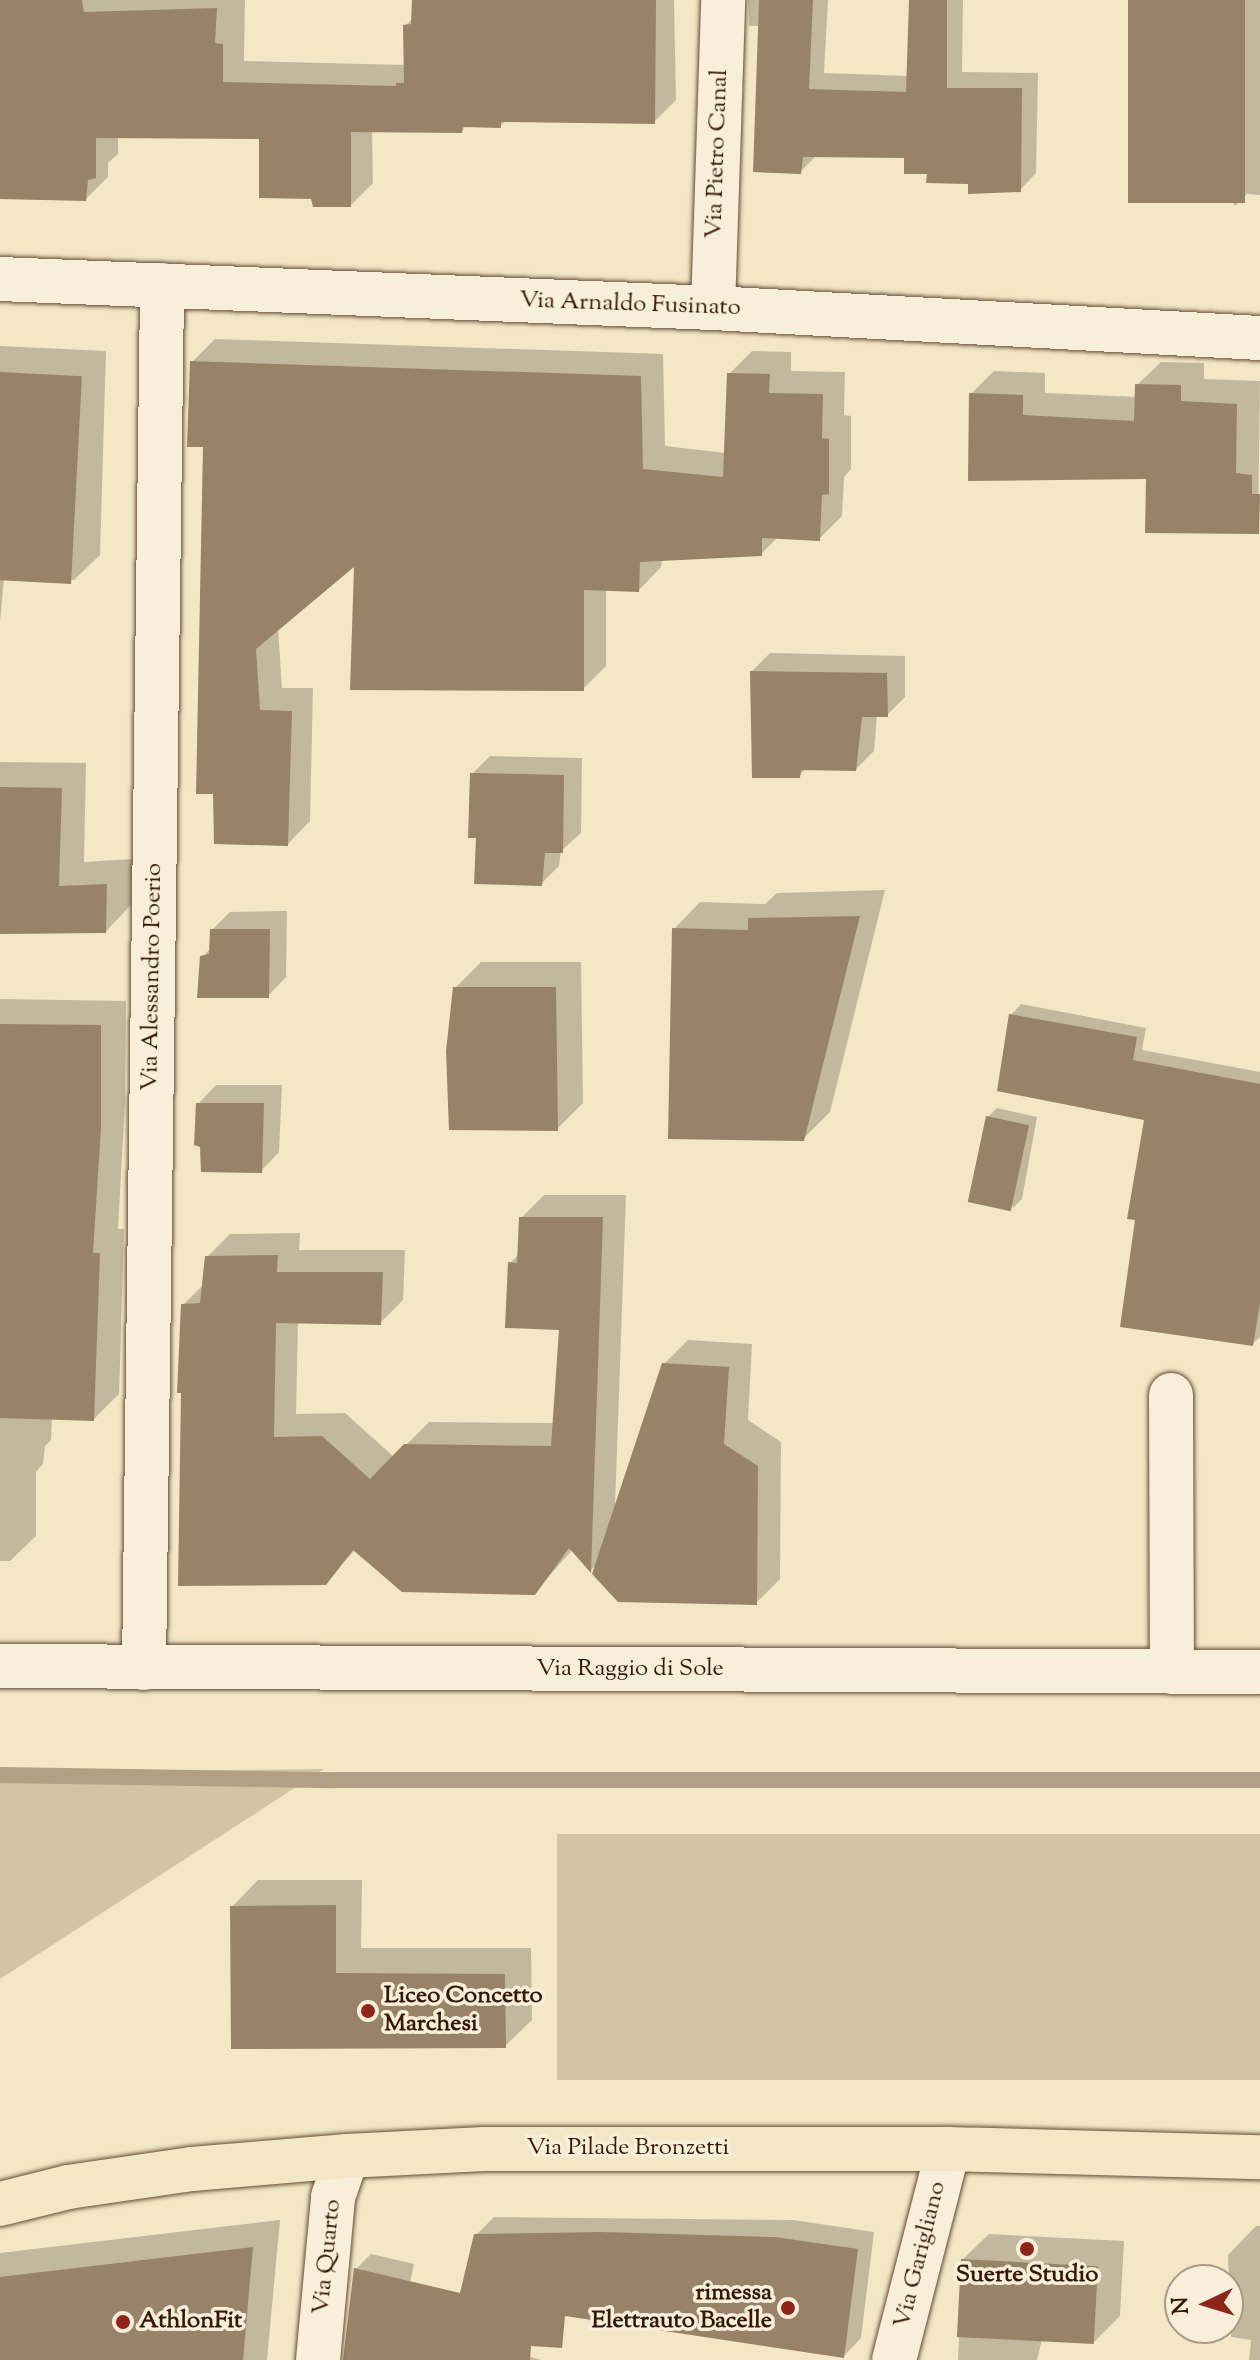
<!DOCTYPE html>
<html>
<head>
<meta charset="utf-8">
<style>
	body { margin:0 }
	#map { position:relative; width:1260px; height:2360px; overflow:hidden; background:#f3e7c5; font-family:"Sorts Mill Goudy",serif }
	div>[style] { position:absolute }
	.green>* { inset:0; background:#d3c4a4; transform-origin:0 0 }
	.shadow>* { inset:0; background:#0003 }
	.stream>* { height:16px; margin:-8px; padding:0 8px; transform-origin:8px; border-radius:8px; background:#b3a084 }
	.building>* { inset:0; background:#988369; transform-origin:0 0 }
	.roads { filter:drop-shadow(0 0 2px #654b35) drop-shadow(0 0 2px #654b35) }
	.minor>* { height:44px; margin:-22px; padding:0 22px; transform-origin:22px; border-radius:22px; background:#f7efd9 }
	.major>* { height:44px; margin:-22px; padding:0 22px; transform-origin:22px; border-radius:22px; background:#f3e7c5 }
	.dots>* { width:22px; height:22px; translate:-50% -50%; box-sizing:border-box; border:4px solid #f7efd9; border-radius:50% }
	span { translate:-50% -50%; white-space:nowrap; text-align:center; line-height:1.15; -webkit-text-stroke:7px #f7efd9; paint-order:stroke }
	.street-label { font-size:24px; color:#361705 }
	.poi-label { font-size:24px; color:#361705; font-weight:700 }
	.left { translate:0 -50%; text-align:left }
	.right { translate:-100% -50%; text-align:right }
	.north { position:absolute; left:1164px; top:2264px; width:80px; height:80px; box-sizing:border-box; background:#f7efd9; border:2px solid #aa9984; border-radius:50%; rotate:266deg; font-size:22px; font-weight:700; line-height:32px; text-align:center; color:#361705 }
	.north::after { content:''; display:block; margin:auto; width:28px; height:36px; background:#8f2418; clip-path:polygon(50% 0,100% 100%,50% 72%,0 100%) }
</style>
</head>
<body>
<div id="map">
	<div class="green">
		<i style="clip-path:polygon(324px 1769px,0 1979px,0 1772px)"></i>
		<i style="left:1260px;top:1834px;width:246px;height:703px;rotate:90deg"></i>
	</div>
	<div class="shadow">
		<i style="clip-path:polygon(0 0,245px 0,244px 61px,406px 65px,405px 26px,413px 18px,414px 0,674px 0,676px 100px,654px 122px,507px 120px,500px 126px,467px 125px,461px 131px,372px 130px,373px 183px,351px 205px,313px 197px,261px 137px,118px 136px,118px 154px,108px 163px,108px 177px,86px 199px,0 197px)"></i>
		<i style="clip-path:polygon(748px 0,828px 0,824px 73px,909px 76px,911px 0,963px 0,962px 72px,1038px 73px,1036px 173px,1020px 190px,929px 173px,906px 156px,817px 155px,800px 172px,760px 26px,749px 26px)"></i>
		<i style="clip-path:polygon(1131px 0,1260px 0,1260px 195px,1247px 194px,1235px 206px)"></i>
		<i style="clip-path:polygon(215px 339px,663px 354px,665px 446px,726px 453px,729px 374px,752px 351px,791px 352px,791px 371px,845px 372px,844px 415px,851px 416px,851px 469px,844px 477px,842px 516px,819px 539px,778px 537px,761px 554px,662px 559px,661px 567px,639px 590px,606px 589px,606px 666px,583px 689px,356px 562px,278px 628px,282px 688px,313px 688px,310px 821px,288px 844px,205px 446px,192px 362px)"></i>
		<i style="clip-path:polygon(0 346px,106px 351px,100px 555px,74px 580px,4px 578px,0 622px)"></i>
		<i style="clip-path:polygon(1161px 362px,1204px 363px,1204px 379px,1260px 381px,1258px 532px,971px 394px,994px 371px,1045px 373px,1045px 393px,1137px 397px,1137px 385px)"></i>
		<i style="clip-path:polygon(770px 653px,905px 656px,905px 697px,887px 715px,877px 715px,874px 751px,856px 769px,806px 768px,799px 776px,752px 671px)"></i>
		<i style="clip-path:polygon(490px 756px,582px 758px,581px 833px,561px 851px,559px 866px,541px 884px,478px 837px,472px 774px)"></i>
		<i style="clip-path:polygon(0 762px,86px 763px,84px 862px,132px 859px,131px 905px,106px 931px,0 932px)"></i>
		<i style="clip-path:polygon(885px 890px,830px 1112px,803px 1139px,674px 929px,700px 902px,765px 904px,777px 893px)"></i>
		<i style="clip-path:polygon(287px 911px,286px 977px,268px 996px,202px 957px,211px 948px,212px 930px,230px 912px)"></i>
		<i style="clip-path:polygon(481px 962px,581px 962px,583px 1103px,557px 1129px,455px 988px)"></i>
		<i style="clip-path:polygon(0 999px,126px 1001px,125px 1102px,118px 1229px,124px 1229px,119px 1394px,94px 1419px,52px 1418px,51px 1440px,45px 1446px,43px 1464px,36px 1472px,36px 1536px,10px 1561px,0 1561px)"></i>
		<i style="clip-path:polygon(1021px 1004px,1146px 1028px,1142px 1050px,1260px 1072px,1260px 1337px,1252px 1344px,1137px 1218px,1146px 1119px,1011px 1015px)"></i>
		<i style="clip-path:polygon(216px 1085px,282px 1085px,279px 1152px,261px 1171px,198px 1104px)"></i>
		<i style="clip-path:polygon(997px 1108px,1037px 1117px,1022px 1199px,1013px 1208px,988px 1117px)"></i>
		<i style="clip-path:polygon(544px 1195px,626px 1195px,615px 1507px,664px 1364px,688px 1340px,752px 1344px,748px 1420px,781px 1442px,780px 1579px,756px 1603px,597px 1564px,591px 1570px,573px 1549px,535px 1592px,356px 1549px,325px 1583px,183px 1305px,204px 1284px,207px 1257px,230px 1234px,300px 1233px,299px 1250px,405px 1250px,403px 1300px,380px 1323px,298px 1322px,296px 1414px,345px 1413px,394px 1457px,429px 1422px,554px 1423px,562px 1328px,510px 1263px,519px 1254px,521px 1218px)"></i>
		<i style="clip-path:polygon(258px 1880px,362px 1880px,361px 1948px,531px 1948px,532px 2020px,505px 2046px,233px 2047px,232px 1907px)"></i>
		<i style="clip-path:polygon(494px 2217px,793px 2220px,874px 2232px,861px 2338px,844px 2356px,476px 2235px)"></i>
		<i style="clip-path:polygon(280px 2220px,267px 2360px,0 2360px,0 2253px)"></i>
		<i style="clip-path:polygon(1256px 2226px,1260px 2226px,1260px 2360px,1249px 2360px,1251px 2340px,1231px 2337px,1228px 2255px)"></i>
		<i style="clip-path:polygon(989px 2234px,1124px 2241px,1120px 2316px,1094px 2342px,1042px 2339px,1037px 2360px,958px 2360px,962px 2260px)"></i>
		<i style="clip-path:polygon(371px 2254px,414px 2264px,402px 2321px,542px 2360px,345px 2360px,356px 2269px)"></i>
	</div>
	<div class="stream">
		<i style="left:0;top:1775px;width:336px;rotate:0.9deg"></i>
		<i style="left:336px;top:1780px;width:924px"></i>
	</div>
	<div class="building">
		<i style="clip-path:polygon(0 0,82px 0,84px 12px,217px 8px,215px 43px,223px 44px,223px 82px,396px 86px,396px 83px,404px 83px,403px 25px,411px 24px,412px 0,656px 0,655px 124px,501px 122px,501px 128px,463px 127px,462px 133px,351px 132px,351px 207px,313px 207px,311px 199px,259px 198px,259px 139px,96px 138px,96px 178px,88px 180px,86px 201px,0 199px)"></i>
		<i style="clip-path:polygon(759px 0,813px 0,809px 89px,906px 92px,909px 0,947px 0,947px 88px,1022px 88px,1021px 192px,968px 194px,968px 184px,926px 183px,927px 174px,904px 174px,904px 158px,803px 157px,801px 174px,753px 172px)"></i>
		<i style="left:1128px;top:0;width:117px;height:203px"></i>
		<i style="clip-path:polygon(190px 361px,641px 376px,643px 469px,723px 477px,727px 373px,770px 374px,769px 393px,823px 394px,822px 438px,829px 439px,829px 494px,822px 495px,820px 541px,762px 538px,762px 556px,640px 562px,639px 592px,584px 590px,584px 691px,350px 690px,354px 567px,256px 649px,260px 710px,292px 711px,288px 846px,214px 844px,213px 794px,196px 794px,203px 447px,187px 447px)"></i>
		<i style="left:0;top:372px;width:82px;height:208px;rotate:3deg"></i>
		<i style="clip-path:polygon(1135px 384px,1181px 385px,1181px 401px,1237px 404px,1236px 473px,1252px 475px,1252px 494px,1260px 494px,1259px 534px,1145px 533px,1146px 479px,968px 481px,969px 393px,1023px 395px,1023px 415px,1134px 421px)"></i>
		<i style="clip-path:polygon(750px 671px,887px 673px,888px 717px,862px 717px,856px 771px,801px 770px,800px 778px,752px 778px)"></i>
		<i style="clip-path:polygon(470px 773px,564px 775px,563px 853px,545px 853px,542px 886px,474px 884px,476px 838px,468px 838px)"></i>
		<i style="clip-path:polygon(0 787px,62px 788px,59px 886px,107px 884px,106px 933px,0 934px)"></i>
		<i style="clip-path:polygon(860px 916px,804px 1141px,668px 1139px,672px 928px,748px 930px,748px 918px)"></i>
		<i style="clip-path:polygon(210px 929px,270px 929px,269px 998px,197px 998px,200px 956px,209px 954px)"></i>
		<i style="clip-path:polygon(453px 987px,556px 987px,558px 1131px,449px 1130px,446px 1051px)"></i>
		<i style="clip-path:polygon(1009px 1014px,1137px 1037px,1133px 1060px,1260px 1084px,1260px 1303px,1253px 1346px,1120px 1327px,1135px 1220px,1127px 1219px,1144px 1120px,997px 1091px)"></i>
		<i style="clip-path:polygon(0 1024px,101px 1025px,101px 1128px,93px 1253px,100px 1253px,94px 1421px,0 1418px)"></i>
		<i style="clip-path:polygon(196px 1103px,264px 1103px,262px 1173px,201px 1172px,200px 1147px,194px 1145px)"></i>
		<i style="left:986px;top:1116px;width:44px;height:88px;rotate:12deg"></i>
		<i style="clip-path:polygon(519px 1217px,603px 1217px,591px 1573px,569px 1548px,535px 1595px,402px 1592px,353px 1550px,326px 1585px,178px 1586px,181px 1393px,177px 1393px,181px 1304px,200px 1303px,205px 1256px,278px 1255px,277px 1272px,383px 1272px,381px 1325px,276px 1323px,274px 1437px,322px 1436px,370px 1479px,404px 1444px,551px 1446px,559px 1330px,505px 1328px,508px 1262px,517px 1263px)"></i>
		<i style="clip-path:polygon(662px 1363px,729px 1367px,724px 1444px,758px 1466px,757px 1605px,618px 1602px,592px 1574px)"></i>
		<i style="clip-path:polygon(336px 1905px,336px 1973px,505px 1974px,506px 2048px,231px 2049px,230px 1906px)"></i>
		<i style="clip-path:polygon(601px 2232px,775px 2237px,858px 2249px,844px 2358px,565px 2316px,562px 2348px,531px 2346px,530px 2360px,343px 2360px,354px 2268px,460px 2293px,474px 2234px)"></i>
		<i style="clip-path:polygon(253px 2247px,243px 2360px,0 2360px,0 2277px)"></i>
		<i style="left:961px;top:2259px;width:137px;height:78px;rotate:3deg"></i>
	</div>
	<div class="roads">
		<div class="minor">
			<i style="left:0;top:279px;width:714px;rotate:2.33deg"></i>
			<i style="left:713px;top:308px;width:548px;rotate:3.14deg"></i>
			<i style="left:713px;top:308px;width:308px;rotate:-88.1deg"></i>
			<i style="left:1171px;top:1395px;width:277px;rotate:89.8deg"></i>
			<i style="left:0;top:1666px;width:1260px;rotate:0.27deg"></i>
			<i style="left:144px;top:1668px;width:1383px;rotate:-89.25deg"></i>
			<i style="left:318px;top:2360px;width:164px;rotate:-84.7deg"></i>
			<i style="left:333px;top:2197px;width:43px;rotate:-71.1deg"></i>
			<i style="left:894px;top:2360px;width:218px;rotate:-75.6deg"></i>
		</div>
		<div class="major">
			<i style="left:0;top:2204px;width:70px;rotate:-14deg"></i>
			<i style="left:68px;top:2187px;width:125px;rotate:-8.3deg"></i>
			<i style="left:192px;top:2169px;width:156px;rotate:-4.8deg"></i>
			<i style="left:347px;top:2156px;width:137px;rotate:-2.9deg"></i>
			<i style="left:484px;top:2149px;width:464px"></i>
			<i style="left:948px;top:2149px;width:312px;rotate:1.5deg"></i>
		</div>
	</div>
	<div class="dots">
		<i style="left:368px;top:2011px;background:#8f2418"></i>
		<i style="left:1027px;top:2249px;background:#8f2418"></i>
		<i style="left:788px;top:2308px;background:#8f2418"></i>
		<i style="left:123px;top:2322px;background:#8f2418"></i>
	</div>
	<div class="street-label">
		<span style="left:718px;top:154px;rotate:-88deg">Via Pietro Canal</span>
		<span style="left:630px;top:305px;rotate:2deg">Via Arnaldo Fusinato</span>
		<span style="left:153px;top:977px;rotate:-89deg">Via Alessandro Poerio</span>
		<span style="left:630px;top:1670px">Via Raggio di Sole</span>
		<span style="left:628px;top:2149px">Via Pilade Bronzetti</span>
		<span style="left:921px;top:2255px;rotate:-76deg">Via Garigliano</span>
		<span style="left:328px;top:2257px;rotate:-84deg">Via Quarto</span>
	</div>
	<div class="poi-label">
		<span class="left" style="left:384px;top:2011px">Liceo Concetto<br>Marchesi</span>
		<span style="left:1027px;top:2276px">Suerte Studio</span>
		<span class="right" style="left:772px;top:2308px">rimessa<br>Elettrauto Bacelle</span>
		<span class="left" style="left:139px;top:2322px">AthlonFit</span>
	</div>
	<div class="north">N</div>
</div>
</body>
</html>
